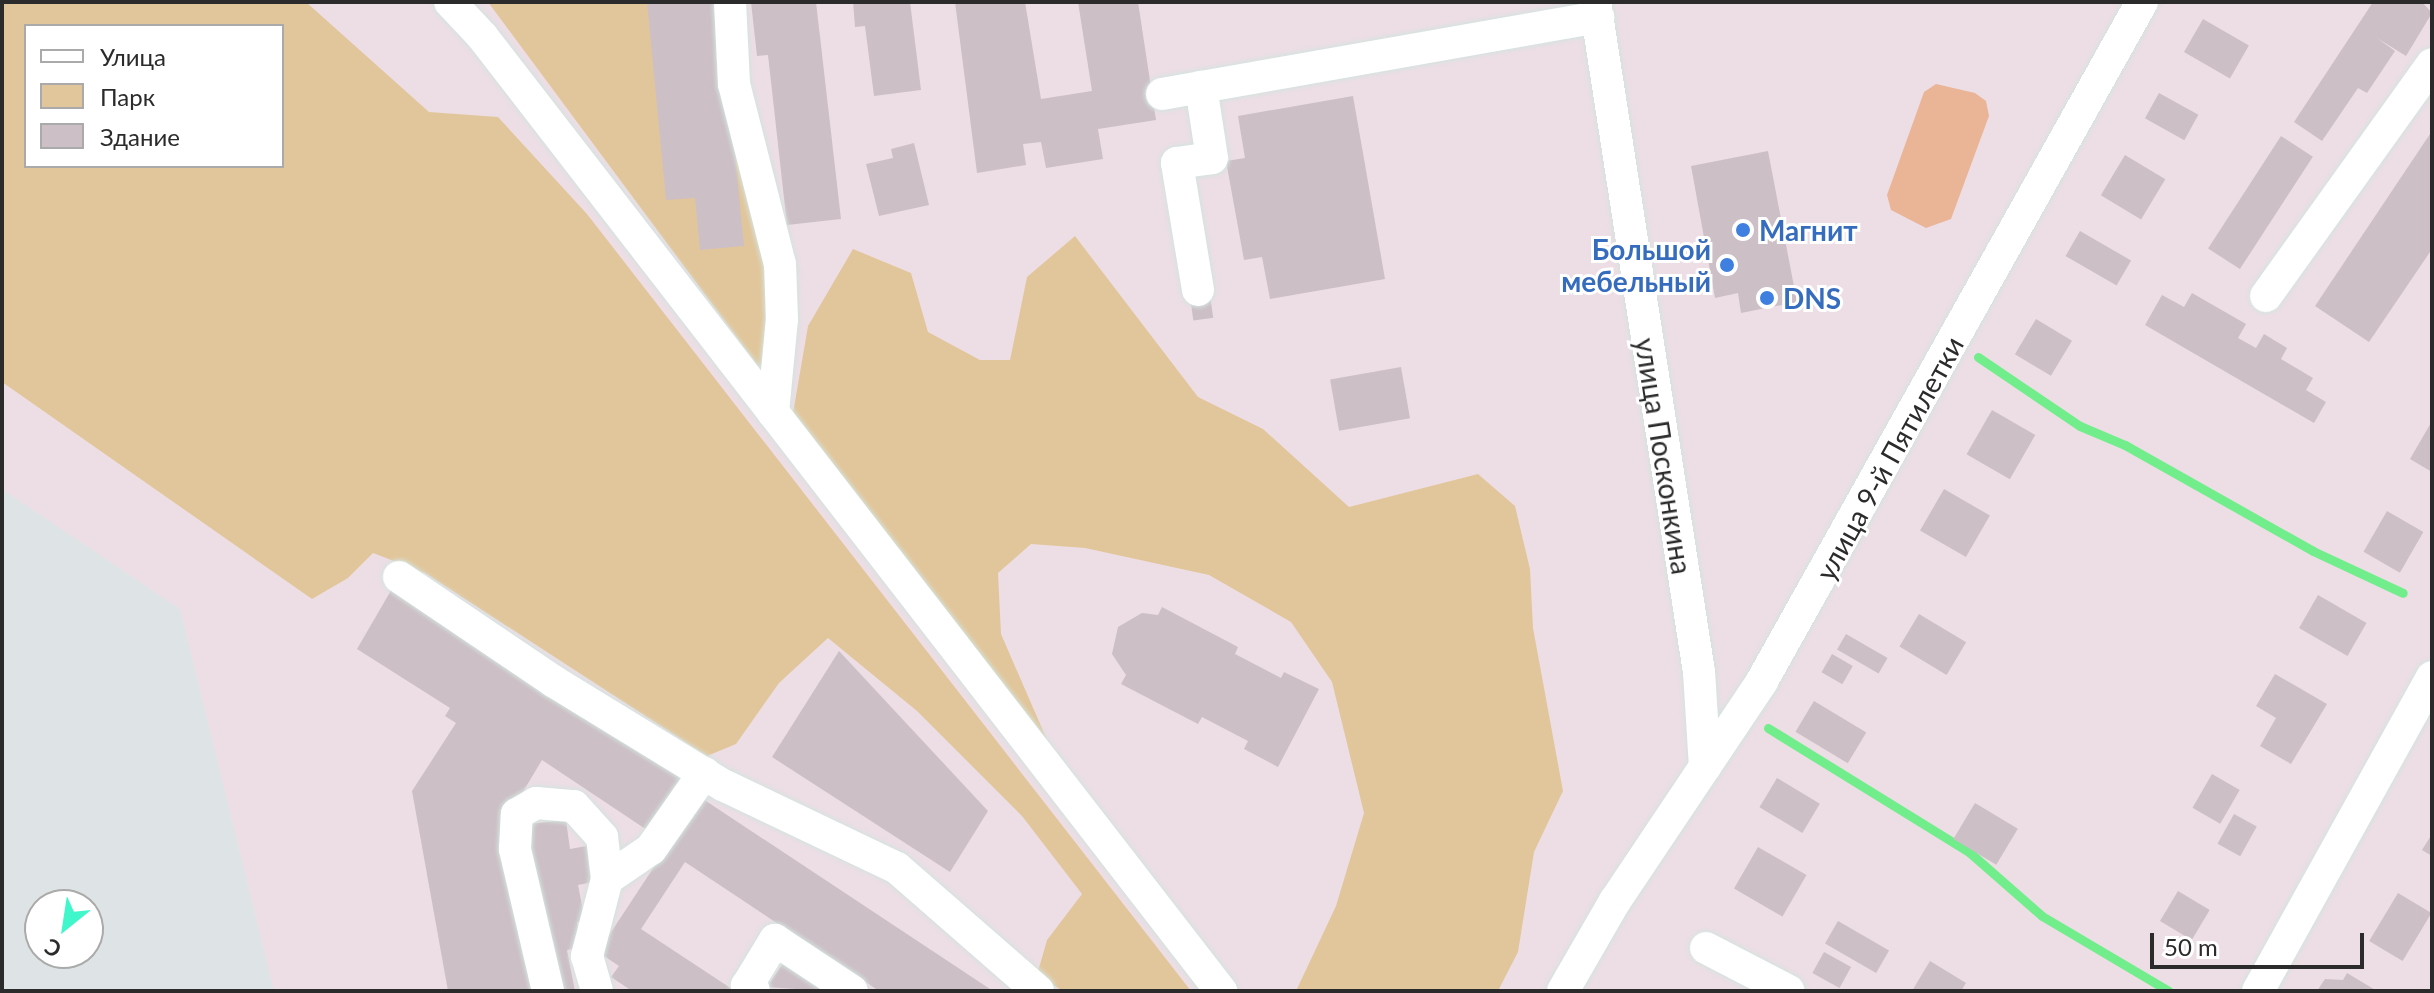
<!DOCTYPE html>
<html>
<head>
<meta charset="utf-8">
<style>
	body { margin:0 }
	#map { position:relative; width:2434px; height:993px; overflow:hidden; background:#eddee5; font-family:Lato,sans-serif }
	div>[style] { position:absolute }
	.industrial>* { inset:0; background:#dee4e5 }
	.green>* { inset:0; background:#e2c69b }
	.pitch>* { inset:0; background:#eab597 }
	.stream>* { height:9px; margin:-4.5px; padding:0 4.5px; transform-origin:4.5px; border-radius:4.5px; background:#72ed8c }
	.building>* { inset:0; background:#ccbfc5; transform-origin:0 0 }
	.roads { filter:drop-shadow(0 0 2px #d3e3df) drop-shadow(0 0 2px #d3e3df) }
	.minor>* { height:32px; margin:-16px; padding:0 16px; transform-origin:16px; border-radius:16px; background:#fff }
	.dots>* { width:22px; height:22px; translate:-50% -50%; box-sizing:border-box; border:4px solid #fff; border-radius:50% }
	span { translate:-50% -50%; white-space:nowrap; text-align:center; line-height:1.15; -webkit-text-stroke:6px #fff; paint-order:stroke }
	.shop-label { font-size:28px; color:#366cbe; font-weight:700 }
	.left { translate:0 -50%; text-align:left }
	.right { translate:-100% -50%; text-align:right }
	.street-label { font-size:28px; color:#2b2b2b }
	.frame { position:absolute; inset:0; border:4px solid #2b2b2b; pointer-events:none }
	.legend { position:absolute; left:24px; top:24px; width:260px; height:144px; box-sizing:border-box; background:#fff; border:2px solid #aaa; margin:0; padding:10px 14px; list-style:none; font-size:24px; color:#2b2b2b }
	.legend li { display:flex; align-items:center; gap:16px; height:40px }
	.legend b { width:40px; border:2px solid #aaa }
	.north { position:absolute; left:24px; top:889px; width:80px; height:80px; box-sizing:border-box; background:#fff; border:2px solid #aaa; border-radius:50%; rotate:210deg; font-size:22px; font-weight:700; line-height:32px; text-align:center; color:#2b2b2b }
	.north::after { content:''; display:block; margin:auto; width:28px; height:36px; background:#40f7cc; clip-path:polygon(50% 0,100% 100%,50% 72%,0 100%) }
	.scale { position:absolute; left:2150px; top:933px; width:214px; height:36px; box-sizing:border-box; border:4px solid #2b2b2b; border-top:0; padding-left:10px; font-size:24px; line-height:28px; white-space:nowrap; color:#2b2b2b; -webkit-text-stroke:6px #fff; paint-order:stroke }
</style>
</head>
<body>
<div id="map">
	<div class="industrial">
		<i style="clip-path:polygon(evenodd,2px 489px,180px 609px,274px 991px,2px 991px,2px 489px,40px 905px,88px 905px,88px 953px,40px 953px,40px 905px)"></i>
	</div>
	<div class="green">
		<i style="clip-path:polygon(evenodd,2px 2px,306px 2px,429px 112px,498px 117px,587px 214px,1191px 991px,1063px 991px,1037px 975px,1047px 940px,1082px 894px,1022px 816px,917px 711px,828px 638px,779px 683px,736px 744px,707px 756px,425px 573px,373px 553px,348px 578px,312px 599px,2px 382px,2px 2px,26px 26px,282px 26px,282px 166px,26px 166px,26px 26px)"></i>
		<i style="clip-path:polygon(488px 2px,695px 2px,766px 261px,764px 374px)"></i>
		<i style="clip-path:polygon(1075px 236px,1198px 397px,1263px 429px,1349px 507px,1478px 474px,1515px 506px,1530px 569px,1533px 628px,1563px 791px,1534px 852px,1518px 952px,1498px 991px,1296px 991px,1336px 906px,1364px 813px,1332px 682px,1291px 622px,1209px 575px,1085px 548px,1031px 544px,998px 573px,1001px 634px,1054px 756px,793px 413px,808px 326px,853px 249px,911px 273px,928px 332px,980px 360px,1010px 360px,1027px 277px)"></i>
	</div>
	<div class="pitch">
		<i style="clip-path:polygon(1936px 84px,1975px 93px,1986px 101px,1989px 116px,1951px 219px,1926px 228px,1891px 210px,1887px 195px,1924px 92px)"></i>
	</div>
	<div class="stream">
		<i style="left:1978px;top:357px;width:123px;rotate:34.1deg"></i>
		<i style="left:2080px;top:426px;width:49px;rotate:22.9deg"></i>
		<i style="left:2125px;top:445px;width:216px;rotate:29.4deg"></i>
		<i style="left:2313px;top:551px;width:99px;rotate:25deg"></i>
		<i style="left:1768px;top:728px;width:236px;rotate:31.7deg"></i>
		<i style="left:1969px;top:852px;width:97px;rotate:41.2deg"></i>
		<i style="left:2042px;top:916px;width:147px;rotate:30.6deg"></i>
	</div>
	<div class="building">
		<i style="clip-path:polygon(647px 2px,720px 2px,744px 246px,700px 250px,695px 198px,666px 200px)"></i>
		<i style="clip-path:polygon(751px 2px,816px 2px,841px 219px,787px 225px,768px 55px,757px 56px)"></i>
		<i style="clip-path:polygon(853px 2px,910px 2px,921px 90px,874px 96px,865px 26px,855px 27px)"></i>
		<i style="clip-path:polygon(955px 2px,1025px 2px,1041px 99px,1092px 91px,1078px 2px,1138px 2px,1156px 120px,1098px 129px,1103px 159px,1046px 168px,1041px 142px,1023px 144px,1026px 165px,977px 173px)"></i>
		<i style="clip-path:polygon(2373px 2px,2422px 2px,2432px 13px,2406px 56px,2377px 38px,2395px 51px,2367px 93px,2358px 88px,2322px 141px,2294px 122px)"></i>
		<i style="left:2203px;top:19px;width:53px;height:38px;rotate:30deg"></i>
		<i style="left:2159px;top:93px;width:45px;height:29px;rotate:29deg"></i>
		<i style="clip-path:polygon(1353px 96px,1385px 279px,1270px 299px,1262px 257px,1244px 260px,1226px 161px,1245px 158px,1238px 116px)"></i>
		<i style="clip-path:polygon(2432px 131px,2432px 249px,2369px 342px,2315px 306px)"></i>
		<i style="left:2281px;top:136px;width:38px;height:134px;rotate:33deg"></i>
		<i style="clip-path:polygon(914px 143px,929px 205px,879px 216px,866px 164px,893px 158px,891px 149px)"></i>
		<i style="clip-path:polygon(1768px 151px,1797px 302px,1741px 313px,1738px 293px,1715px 298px,1691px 166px)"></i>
		<i style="left:2125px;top:155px;width:47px;height:47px;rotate:31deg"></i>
		<i style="left:2080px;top:231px;width:59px;height:29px;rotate:30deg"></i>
		<i style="left:1209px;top:288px;width:30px;height:20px;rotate:82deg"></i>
		<i style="clip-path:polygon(2192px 293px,2246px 324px,2238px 338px,2256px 348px,2264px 334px,2287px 348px,2281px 359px,2313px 378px,2306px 390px,2326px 402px,2314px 423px,2145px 325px,2162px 295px,2184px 307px)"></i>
		<i style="left:2036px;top:319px;width:42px;height:41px;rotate:31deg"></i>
		<i style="left:1401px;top:367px;width:52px;height:72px;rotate:80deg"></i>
		<i style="left:1992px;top:410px;width:50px;height:51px;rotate:30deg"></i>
		<i style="clip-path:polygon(2432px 421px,2432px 472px,2410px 459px)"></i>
		<i style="left:1944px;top:489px;width:53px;height:48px;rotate:30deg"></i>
		<i style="left:2387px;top:511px;width:42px;height:47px;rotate:30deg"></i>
		<i style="clip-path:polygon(393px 587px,688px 783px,653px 834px,542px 760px,509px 815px,540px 991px,448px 991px,412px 791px,456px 723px,445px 716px,450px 708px,357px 649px)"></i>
		<i style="left:2318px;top:595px;width:56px;height:38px;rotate:30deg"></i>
		<i style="clip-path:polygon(1162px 607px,1238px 647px,1235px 654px,1281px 678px,1284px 672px,1319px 689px,1278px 767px,1244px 749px,1248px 741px,1202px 717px,1198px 724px,1121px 684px,1126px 675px,1112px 654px,1118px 627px,1142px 613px,1158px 615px)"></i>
		<i style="left:1919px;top:614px;width:55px;height:38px;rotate:31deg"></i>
		<i style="left:1846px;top:634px;width:48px;height:18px;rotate:30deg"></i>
		<i style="clip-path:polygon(839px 651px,988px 811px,950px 872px,772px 757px)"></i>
		<i style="left:1832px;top:654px;width:24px;height:21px;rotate:30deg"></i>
		<i style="clip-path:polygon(2275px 674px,2327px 704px,2291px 764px,2260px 746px,2276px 718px,2256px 706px)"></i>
		<i style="left:1814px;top:701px;width:61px;height:36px;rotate:31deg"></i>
		<i style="left:2212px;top:774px;width:32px;height:39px;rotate:30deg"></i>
		<i style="left:1777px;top:778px;width:50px;height:34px;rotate:31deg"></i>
		<i style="clip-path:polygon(700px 797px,993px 991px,879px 991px,685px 862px,641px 929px,735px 991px,632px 991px,611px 977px,619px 966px,598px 952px)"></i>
		<i style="left:1975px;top:803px;width:50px;height:42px;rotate:31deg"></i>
		<i style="left:2234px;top:814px;width:26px;height:34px;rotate:29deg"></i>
		<i style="clip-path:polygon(566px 820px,570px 849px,592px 845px,593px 882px,578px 885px,585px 921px,577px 922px,581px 947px,567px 950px,575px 991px,555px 991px,523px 853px,528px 824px)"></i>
		<i style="clip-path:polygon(2432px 834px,2432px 856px,2422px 850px)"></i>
		<i style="left:1758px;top:847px;width:56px;height:48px;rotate:30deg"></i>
		<i style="left:2178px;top:891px;width:37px;height:35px;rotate:31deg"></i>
		<i style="left:2398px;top:893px;width:39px;height:56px;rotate:31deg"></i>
		<i style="left:1838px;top:921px;width:59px;height:26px;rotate:30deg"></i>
		<i style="left:1824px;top:952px;width:31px;height:24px;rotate:29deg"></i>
		<i style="clip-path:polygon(1930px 961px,1966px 983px,1961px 991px,1912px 991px)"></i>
		<i style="clip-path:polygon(783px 963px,826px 991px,767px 987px)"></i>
		<i style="clip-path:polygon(2347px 973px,2377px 991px,2317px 991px,2325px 979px,2343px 980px)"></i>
	</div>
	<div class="roads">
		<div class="minor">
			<i style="left:450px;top:2px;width:47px;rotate:46.7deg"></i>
			<i style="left:482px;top:36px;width:1208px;rotate:52.27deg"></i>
			<i style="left:730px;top:2px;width:82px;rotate:87.2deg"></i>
			<i style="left:734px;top:84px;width:186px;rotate:75.7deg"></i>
			<i style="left:780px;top:264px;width:55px;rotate:87.9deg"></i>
			<i style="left:782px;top:319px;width:94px;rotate:95.5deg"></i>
			<i style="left:1595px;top:2px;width:678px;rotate:81.18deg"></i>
			<i style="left:1699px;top:672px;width:95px;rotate:86.4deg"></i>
			<i style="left:1162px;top:94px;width:443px;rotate:-10deg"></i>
			<i style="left:1198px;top:290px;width:129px;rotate:-99.4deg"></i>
			<i style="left:1177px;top:163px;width:35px;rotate:-8deg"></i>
			<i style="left:1212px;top:158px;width:72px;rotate:-98.8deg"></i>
			<i style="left:2266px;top:296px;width:285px;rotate:-54.4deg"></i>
			<i style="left:399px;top:577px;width:186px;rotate:34deg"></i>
			<i style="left:553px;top:681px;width:199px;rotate:31.5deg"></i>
			<i style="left:723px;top:785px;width:193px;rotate:25.5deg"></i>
			<i style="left:897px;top:868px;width:187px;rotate:41.1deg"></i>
			<i style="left:607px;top:879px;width:53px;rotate:-34.3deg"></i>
			<i style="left:651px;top:849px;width:93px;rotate:-55.1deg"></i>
			<i style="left:1706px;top:948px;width:93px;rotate:27.4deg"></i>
			<i style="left:548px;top:991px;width:146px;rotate:-103.1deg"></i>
			<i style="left:515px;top:849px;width:35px;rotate:-87deg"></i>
			<i style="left:517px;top:814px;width:22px;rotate:-30deg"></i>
			<i style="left:536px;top:803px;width:38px;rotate:5deg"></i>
			<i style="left:574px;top:806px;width:42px;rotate:47.9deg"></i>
			<i style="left:602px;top:837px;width:42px;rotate:83.2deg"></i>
			<i style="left:607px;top:879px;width:80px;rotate:104.6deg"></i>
			<i style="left:587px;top:956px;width:36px;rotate:74deg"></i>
			<i style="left:754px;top:991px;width:9px;rotate:-144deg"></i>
			<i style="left:747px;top:986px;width:54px;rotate:-58.7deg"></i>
			<i style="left:775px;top:940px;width:92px;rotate:33.5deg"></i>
			<i style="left:1563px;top:991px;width:104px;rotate:-60deg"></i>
			<i style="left:1615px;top:901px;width:265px;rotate:-56.2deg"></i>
			<i style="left:1762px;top:681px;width:778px;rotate:-60.77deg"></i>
			<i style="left:2258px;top:991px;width:359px;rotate:-61deg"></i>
		</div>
	</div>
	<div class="dots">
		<i style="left:1743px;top:230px;background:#3f7fe0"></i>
		<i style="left:1727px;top:265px;background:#3f7fe0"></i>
		<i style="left:1767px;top:298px;background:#3f7fe0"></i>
	</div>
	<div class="shop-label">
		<span class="left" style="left:1759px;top:230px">Магнит</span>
		<span class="right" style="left:1711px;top:265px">Большой<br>мебельный</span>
		<span class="left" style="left:1783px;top:298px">DNS</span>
	</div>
	<div class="street-label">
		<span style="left:1664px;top:456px;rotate:81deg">улица Посконкина</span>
		<span style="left:1889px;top:458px;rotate:-61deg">улица 9-й Пятилетки</span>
	</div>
	<div class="frame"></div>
	<ul class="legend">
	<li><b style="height:10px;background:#fff"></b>Улица</li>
	<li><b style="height:22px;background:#e2c69b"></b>Парк</li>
	<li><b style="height:22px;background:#ccbfc5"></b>Здание</li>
	</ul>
	<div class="north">С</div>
	<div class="scale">50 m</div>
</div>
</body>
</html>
